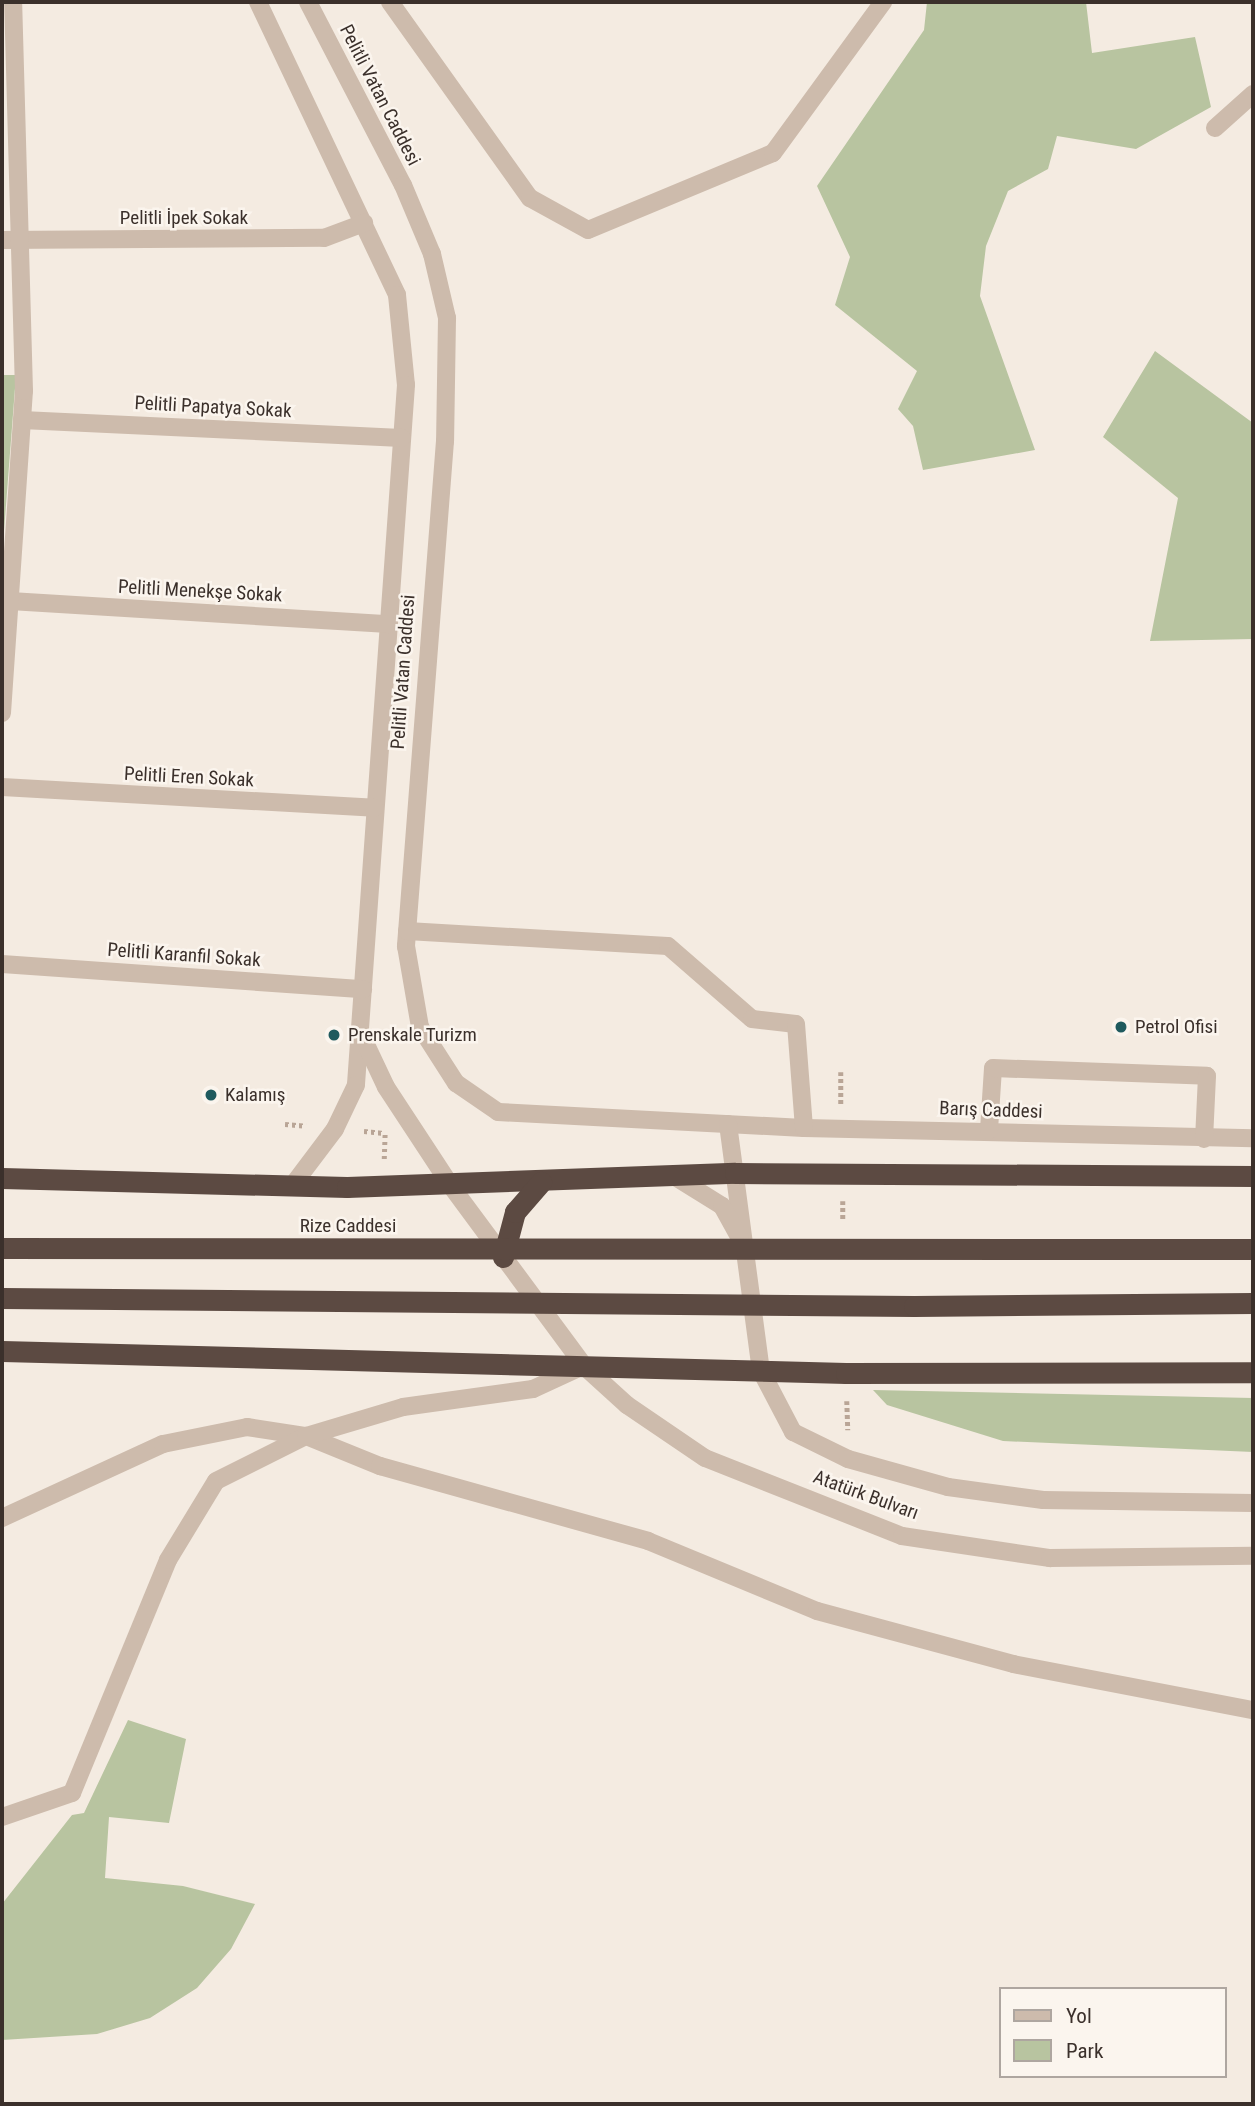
<!DOCTYPE html>
<html>
<head>
<meta charset="utf-8">
<style>
	body { margin:0 }
	#map { position:relative; width:1255px; height:2106px; overflow:hidden; background:#f4ebe1; font-family:"Roboto Condensed",sans-serif }
	div>[style] { position:absolute }
	.green>* { inset:0; background:#b8c4a0 }
	.path>* { height:4.5px; margin-top:-2.25px; transform-origin:0; background:repeating-linear-gradient(90deg,#b9a596 0 3.5px,transparent 0 7px) }
	.minor>* { height:18px; margin:-9px; padding:0 9px; transform-origin:9px; border-radius:9px; background:#cdbbac }
	.highway>* { height:21px; margin:-10.5px; padding:0 10.5px; transform-origin:10.5px; border-radius:10.5px; background:#5c4a42 }
	.highway-bridge>* { height:21px; margin:-10.5px; padding:0 10.5px; transform-origin:10.5px; border-radius:10.5px; background:#5c4a42 }
	.dots>* { width:19px; height:19px; translate:-50% -50%; box-sizing:border-box; border:4px solid #fbf5ee; border-radius:50% }
	span { translate:-50% -50%; white-space:nowrap; text-align:center; line-height:1.15; -webkit-text-stroke:5px #fbf5ee; paint-order:stroke }
	.street-label { font-size:19px; color:#3b302b }
	.poi-label { font-size:19px; color:#3b302b }
	.left { translate:0 -50%; text-align:left }
	.frame { position:absolute; inset:0; border:4px solid #3b302b; pointer-events:none }
	.legend { position:absolute; left:999px; top:1987px; width:228px; height:91px; box-sizing:border-box; background:#fbf5ee; border:2px solid #aea6a0; margin:0; padding:9px 12px; list-style:none; font-size:21px; color:#3b302b }
	.legend li { display:flex; align-items:center; gap:14px; height:35px }
	.legend b { width:35px; border:2px solid #aea6a0 }
</style>
</head>
<body>
<div id="map">
	<div class="green">
		<i style="clip-path:polygon(927px 2px,1086px 2px,1092px 53px,1195px 37px,1211px 107px,1136px 149px,1057px 136px,1048px 169px,1008px 191px,986px 246px,980px 296px,1035px 450px,923px 470px,913px 426px,898px 409px,917px 371px,835px 305px,850px 257px,817px 186px,924px 30px)"></i>
		<i style="clip-path:polygon(1155px 351px,1253px 423px,1253px 639px,1150px 641px,1178px 498px,1103px 437px)"></i>
		<i style="clip-path:polygon(2px 375px,16px 375px,2px 557px)"></i>
		<i style="clip-path:polygon(873px 1390px,1253px 1398px,1253px 1452px,1003px 1441px,887px 1405px)"></i>
		<i style="clip-path:polygon(128px 1720px,186px 1739px,169px 1823px,109px 1817px,105px 1878px,183px 1886px,255px 1904px,231px 1949px,197px 1988px,150px 2018px,97px 2034px,2px 2040px,2px 1904px,72px 1815px,84px 1813px)"></i>
	</div>
	<div class="path">
		<i style="left:841px;top:1072px;width:33px;rotate:90deg"></i>
		<i style="left:285px;top:1124px;width:21px;rotate:5deg"></i>
		<i style="left:364px;top:1131px;width:20px;rotate:6deg"></i>
		<i style="left:384px;top:1159px;width:26px;rotate:-88deg"></i>
		<i style="left:843px;top:1201px;width:19px;rotate:90deg"></i>
		<i style="left:847px;top:1401px;width:29px;rotate:88deg"></i>
	</div>
	<div class="minor">
		<i style="left:258px;top:2px;width:324px;rotate:64.6deg"></i>
		<i style="left:397px;top:295px;width:90px;rotate:84.3deg"></i>
		<i style="left:406px;top:385px;width:702px;rotate:94.09deg"></i>
		<i style="left:356px;top:1085px;width:49px;rotate:115.5deg"></i>
		<i style="left:335px;top:1129px;width:71px;rotate:127deg"></i>
		<i style="left:308px;top:2px;width:206px;rotate:62.6deg"></i>
		<i style="left:403px;top:185px;width:75px;rotate:67.2deg"></i>
		<i style="left:432px;top:254px;width:66px;rotate:76.8deg"></i>
		<i style="left:447px;top:318px;width:123px;rotate:90.9deg"></i>
		<i style="left:445px;top:441px;width:507px;rotate:94.42deg"></i>
		<i style="left:406px;top:946px;width:82px;rotate:80.2deg"></i>
		<i style="left:420px;top:1027px;width:67px;rotate:57.3deg"></i>
		<i style="left:456px;top:1083px;width:51px;rotate:34.6deg"></i>
		<i style="left:498px;top:1112px;width:306px;rotate:3deg"></i>
		<i style="left:804px;top:1128px;width:449px;rotate:1.3deg"></i>
		<i style="left:390px;top:2px;width:241px;rotate:54.5deg"></i>
		<i style="left:530px;top:198px;width:66px;rotate:28.9deg"></i>
		<i style="left:588px;top:230px;width:200px;rotate:-22.6deg"></i>
		<i style="left:773px;top:153px;width:187px;rotate:-53.9deg"></i>
		<i style="left:1215px;top:128px;width:51px;rotate:-41.8deg"></i>
		<i style="left:2px;top:240px;width:322px;rotate:-0.4deg"></i>
		<i style="left:324px;top:238px;width:43px;rotate:-20.6deg"></i>
		<i style="left:22px;top:420px;width:380px;rotate:2.7deg"></i>
		<i style="left:10px;top:601px;width:379px;rotate:3.5deg"></i>
		<i style="left:2px;top:713px;width:323px;rotate:-86.1deg"></i>
		<i style="left:24px;top:391px;width:389px;rotate:-91.6deg"></i>
		<i style="left:2px;top:787px;width:373px;rotate:3.2deg"></i>
		<i style="left:407px;top:931px;width:261px;rotate:3.3deg"></i>
		<i style="left:668px;top:946px;width:111px;rotate:41deg"></i>
		<i style="left:752px;top:1019px;width:44px;rotate:6.5deg"></i>
		<i style="left:796px;top:1024px;width:104px;rotate:85.6deg"></i>
		<i style="left:2px;top:964px;width:362px;rotate:4deg"></i>
		<i style="left:362px;top:1036px;width:56px;rotate:64.8deg"></i>
		<i style="left:386px;top:1087px;width:118px;rotate:56.7deg"></i>
		<i style="left:451px;top:1186px;width:224px;rotate:53.5deg"></i>
		<i style="left:584px;top:1366px;width:58px;rotate:42.2deg"></i>
		<i style="left:627px;top:1405px;width:94px;rotate:34.2deg"></i>
		<i style="left:705px;top:1458px;width:212px;rotate:21.6deg"></i>
		<i style="left:902px;top:1536px;width:150px;rotate:8.5deg"></i>
		<i style="left:1050px;top:1558px;width:203px;rotate:-0.6deg"></i>
		<i style="left:728px;top:1124px;width:249px;rotate:82.4deg"></i>
		<i style="left:761px;top:1371px;width:69px;rotate:62.3deg"></i>
		<i style="left:793px;top:1432px;width:61px;rotate:26.1deg"></i>
		<i style="left:848px;top:1459px;width:104px;rotate:15.6deg"></i>
		<i style="left:948px;top:1487px;width:96px;rotate:7.8deg"></i>
		<i style="left:1043px;top:1500px;width:210px;rotate:0.8deg"></i>
		<i style="left:989px;top:1130px;width:62px;rotate:-86.3deg"></i>
		<i style="left:993px;top:1068px;width:214px;rotate:2.1deg"></i>
		<i style="left:1207px;top:1076px;width:63px;rotate:92.7deg"></i>
		<i style="left:674px;top:1176px;width:57px;rotate:32deg"></i>
		<i style="left:722px;top:1206px;width:37px;rotate:61deg"></i>
		<i style="left:2px;top:1518px;width:177px;rotate:-24.7deg"></i>
		<i style="left:163px;top:1444px;width:86px;rotate:-11.4deg"></i>
		<i style="left:247px;top:1427px;width:60px;rotate:8.7deg"></i>
		<i style="left:306px;top:1436px;width:80px;rotate:22.1deg"></i>
		<i style="left:380px;top:1466px;width:278px;rotate:15.6deg"></i>
		<i style="left:648px;top:1541px;width:183px;rotate:22.5deg"></i>
		<i style="left:817px;top:1611px;width:203px;rotate:15.1deg"></i>
		<i style="left:1013px;top:1664px;width:244px;rotate:10.9deg"></i>
		<i style="left:2px;top:1817px;width:74px;rotate:-18.9deg"></i>
		<i style="left:72px;top:1793px;width:252px;rotate:-67.6deg"></i>
		<i style="left:168px;top:1560px;width:92px;rotate:-58.7deg"></i>
		<i style="left:216px;top:1481px;width:101px;rotate:-26.6deg"></i>
		<i style="left:306px;top:1436px;width:101px;rotate:-16.6deg"></i>
		<i style="left:403px;top:1407px;width:131px;rotate:-7.9deg"></i>
		<i style="left:533px;top:1389px;width:53px;rotate:-24.6deg"></i>
	</div>
	<div class="highway">
		<i style="left:2px;top:1178px;width:345px;rotate:1.5deg"></i>
		<i style="left:347px;top:1187px;width:388px;rotate:-2.1deg"></i>
		<i style="left:735px;top:1173px;width:518px;rotate:0.33deg"></i>
		<i style="left:503px;top:1257px;width:47px;rotate:-75.1deg"></i>
		<i style="left:515px;top:1212px;width:40px;rotate:-49deg"></i>
		<i style="left:2px;top:1351px;width:844px;rotate:1.49deg"></i>
		<i style="left:846px;top:1373px;width:407px;rotate:-0.1deg"></i>
	</div>
	<div class="highway-bridge">
		<i style="left:2px;top:1248px;width:1251px;rotate:0.05deg"></i>
		<i style="left:2px;top:1298px;width:912px;rotate:0.5deg"></i>
		<i style="left:914px;top:1306px;width:339px;rotate:-0.5deg"></i>
	</div>
	<div class="dots">
		<i style="left:1121px;top:1027px;background:#1f5a5e"></i>
		<i style="left:334px;top:1035px;background:#1f5a5e"></i>
		<i style="left:211px;top:1095px;background:#1f5a5e"></i>
	</div>
	<div class="street-label">
		<span style="left:380px;top:95px;rotate:63deg">Pelitli Vatan Caddesi</span>
		<span style="left:184px;top:218px">Pelitli İpek Sokak</span>
		<span style="left:213px;top:407px;rotate:3deg">Pelitli Papatya Sokak</span>
		<span style="left:200px;top:591px;rotate:3deg">Pelitli Menekşe Sokak</span>
		<span style="left:403px;top:672px;rotate:-86deg">Pelitli Vatan Caddesi</span>
		<span style="left:189px;top:777px;rotate:3deg">Pelitli Eren Sokak</span>
		<span style="left:184px;top:955px;rotate:4deg">Pelitli Karanfil Sokak</span>
		<span style="left:991px;top:1110px;rotate:2deg">Barış Caddesi</span>
		<span style="left:348px;top:1226px">Rize Caddesi</span>
		<span style="left:866px;top:1495px;rotate:20deg">Atatürk Bulvarı</span>
	</div>
	<div class="poi-label">
		<span class="left" style="left:1135px;top:1027px">Petrol Ofisi</span>
		<span class="left" style="left:348px;top:1035px">Prenskale Turizm</span>
		<span class="left" style="left:225px;top:1095px">Kalamış</span>
	</div>
	<div class="frame"></div>
	<ul class="legend">
	<li><b style="height:9px;background:#cdbbac"></b>Yol</li>
	<li><b style="height:19px;background:#b8c4a0"></b>Park</li>
	</ul>
</div>
</body>
</html>
